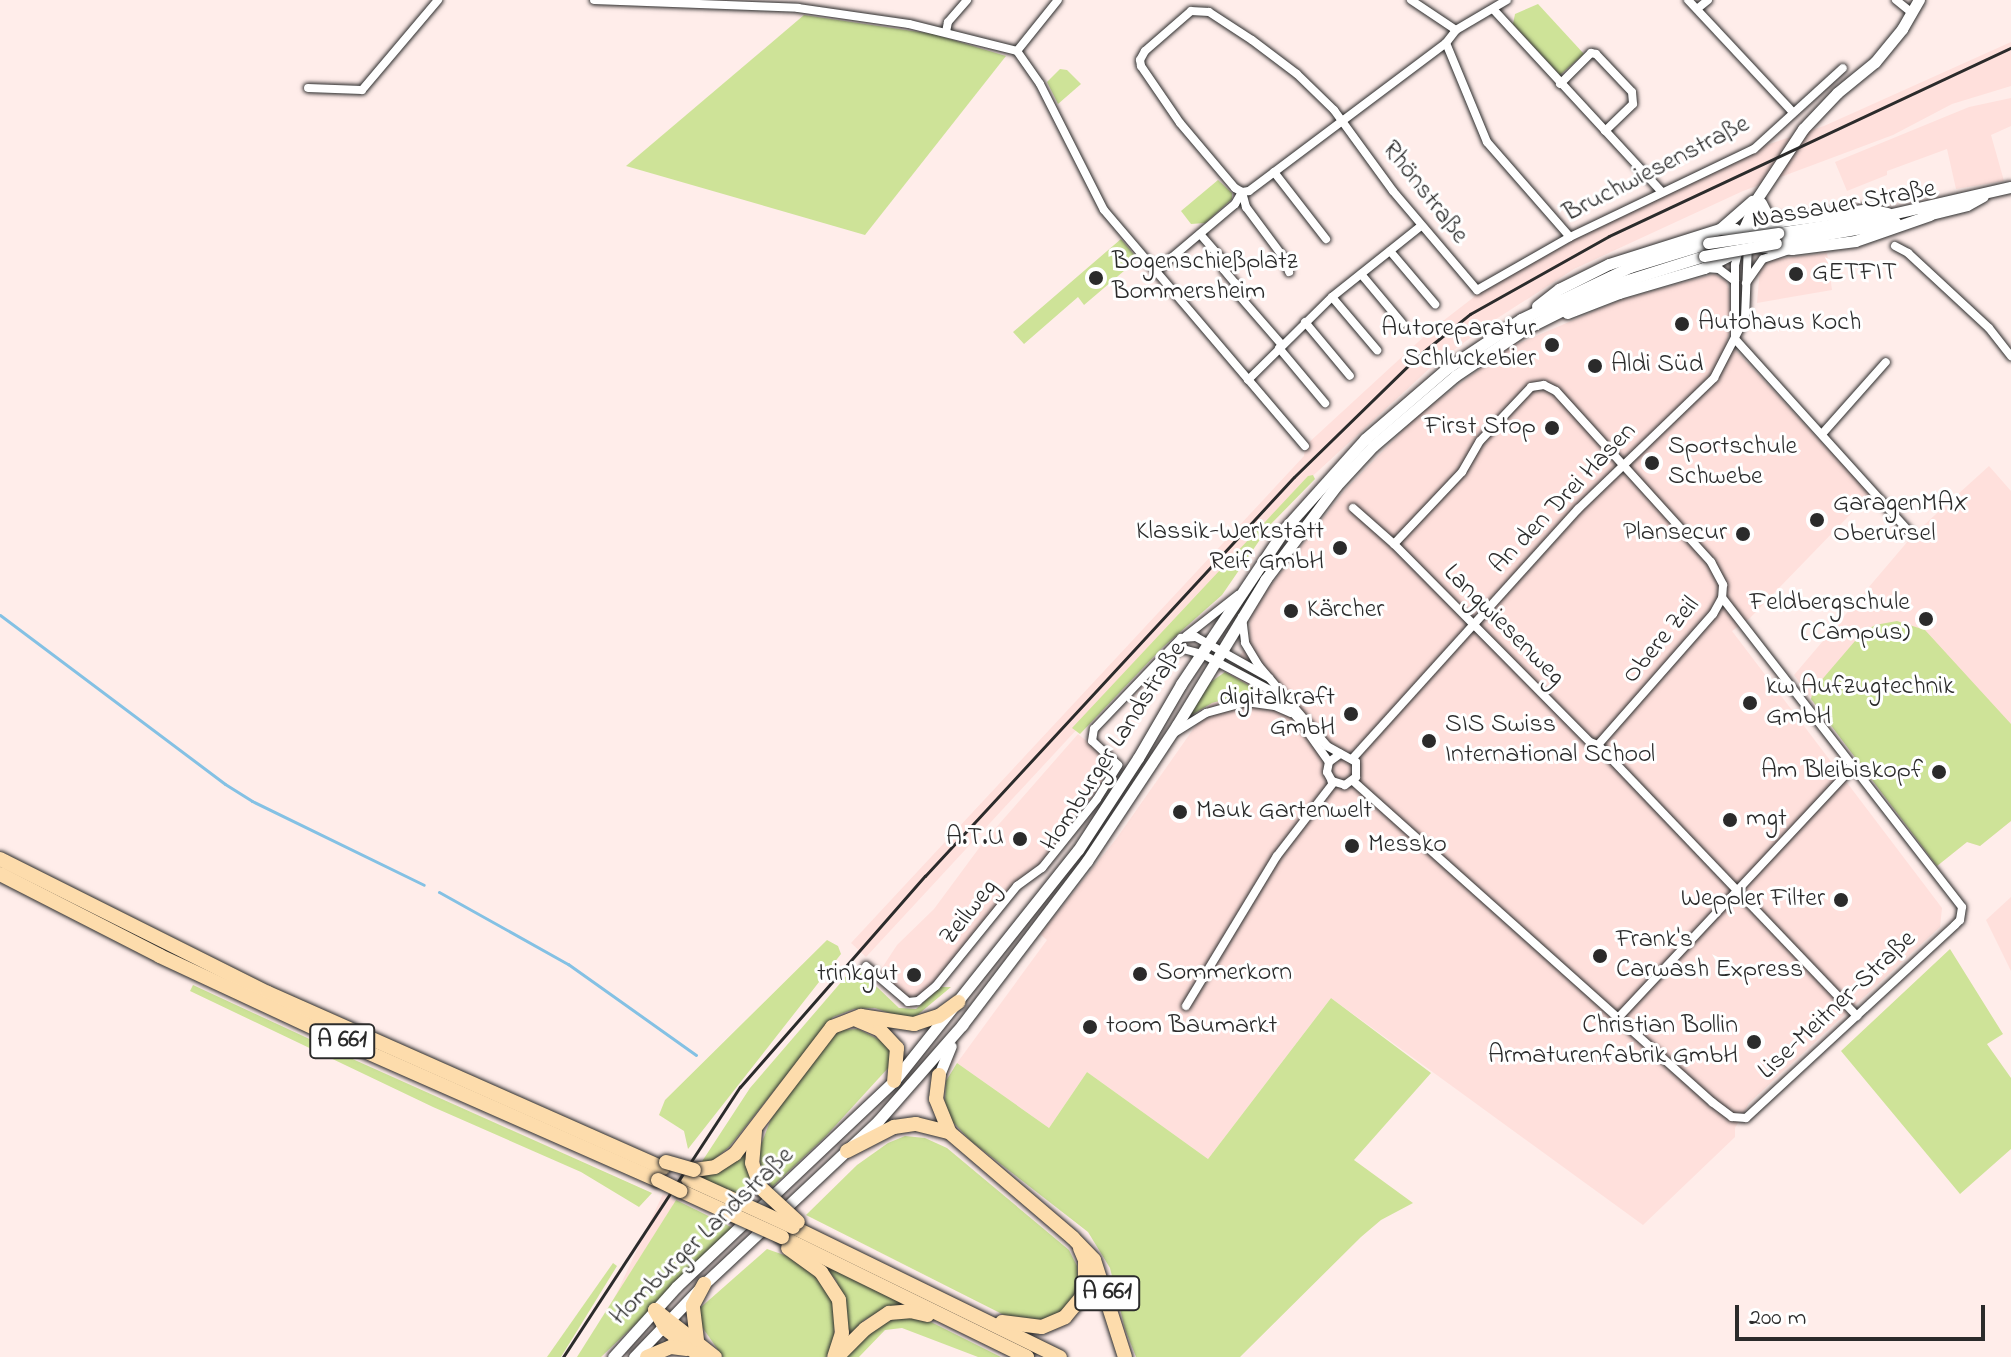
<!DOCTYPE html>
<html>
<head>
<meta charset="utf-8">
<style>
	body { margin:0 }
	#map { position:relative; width:2011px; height:1357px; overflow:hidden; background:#ffedea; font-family:"Indie Flower",sans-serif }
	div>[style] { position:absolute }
	.built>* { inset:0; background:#ffe0dc; transform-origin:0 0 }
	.green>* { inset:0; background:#cee398 }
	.stream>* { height:3px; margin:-1.5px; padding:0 1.5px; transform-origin:1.5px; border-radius:1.5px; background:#84c1e4 }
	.roads { filter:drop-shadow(0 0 2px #2b2b2b) drop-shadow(0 0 2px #2b2b2b) }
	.street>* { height:8px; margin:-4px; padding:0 4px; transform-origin:4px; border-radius:4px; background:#fff }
	.secondary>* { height:11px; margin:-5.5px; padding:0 5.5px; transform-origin:5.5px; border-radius:5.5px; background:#fff }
	.highway>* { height:14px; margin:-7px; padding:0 7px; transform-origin:7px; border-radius:7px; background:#fddcac }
	.rail>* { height:3px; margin:-1.5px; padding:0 1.5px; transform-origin:1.5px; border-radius:1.5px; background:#2b2b2b }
	.bridges { filter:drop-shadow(0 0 2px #2b2b2b) drop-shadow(0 0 2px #2b2b2b) }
	.secondary-bridge>* { height:11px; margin:-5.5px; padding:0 5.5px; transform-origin:5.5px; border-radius:5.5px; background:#fff }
	.highway-bridge>* { height:14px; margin:-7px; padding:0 7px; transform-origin:7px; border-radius:7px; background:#fddcac }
	.dots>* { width:22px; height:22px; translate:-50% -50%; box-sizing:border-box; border:4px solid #fff; border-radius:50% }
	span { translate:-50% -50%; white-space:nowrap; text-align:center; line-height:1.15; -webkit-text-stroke:6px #fff; paint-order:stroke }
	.shield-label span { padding:2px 6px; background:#fff; border:2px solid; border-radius:6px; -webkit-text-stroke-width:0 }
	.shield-label { font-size:24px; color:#2b2b2b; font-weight:700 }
	.street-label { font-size:26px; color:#2b2b2b }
	.poi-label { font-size:26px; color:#2b2b2b }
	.left { translate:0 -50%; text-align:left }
	.right { translate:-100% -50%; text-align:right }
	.scale { position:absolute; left:1735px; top:1305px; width:250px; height:36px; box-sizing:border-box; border:4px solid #2b2b2b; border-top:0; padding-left:10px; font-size:24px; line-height:28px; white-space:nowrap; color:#2b2b2b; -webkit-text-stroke:6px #fff; paint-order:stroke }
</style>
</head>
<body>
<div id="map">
	<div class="built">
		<i style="clip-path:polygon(2011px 42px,2011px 86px,1952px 104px,1893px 135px,1743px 191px,1574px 269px,1490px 323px,1430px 368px,1304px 484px,866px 957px,851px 943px,1304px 456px,1305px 446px,1430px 331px,1474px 297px,1477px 290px,1570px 237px,1754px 149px,1824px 126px)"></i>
		<i style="clip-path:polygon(2011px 98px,2011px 126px,1991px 135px,2004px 181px,1956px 189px,1947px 149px,1887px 171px,1887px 175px,1847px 191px,1835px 162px,1969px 107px)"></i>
		<i style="clip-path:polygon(1827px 253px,1832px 290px,1757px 303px,1760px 269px,1768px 260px)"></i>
		<i style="clip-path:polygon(1714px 274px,1726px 281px,1729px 289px,1731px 326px,1727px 341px,1870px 494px,1750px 618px,1732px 631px,1942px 908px,1940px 927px,1749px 1103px,1735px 1128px,1735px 1137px,1643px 1225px,1331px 998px,1208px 1159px,1087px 1072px,1049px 1128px,957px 1063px,1047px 940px,1040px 934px,1116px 839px,1194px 728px,1250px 640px,1250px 616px,1260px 599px,1345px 490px,1418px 415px,1508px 348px,1620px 300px)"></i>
		<i style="clip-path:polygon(1989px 466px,2011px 491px,2011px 821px,1980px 846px,1967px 842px,1937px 866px,1794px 675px,1914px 534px)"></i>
		<i style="clip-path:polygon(1078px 734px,1112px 762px,1112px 770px,1041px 863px,1017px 881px,926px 991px,914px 1000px,908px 1000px,878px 974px,897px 945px,934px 909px,985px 840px)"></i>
		<i style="clip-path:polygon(2011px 897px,2011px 971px,1986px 920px)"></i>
		<i style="left:663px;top:1194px;width:14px;height:192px;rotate:25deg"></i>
	</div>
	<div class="green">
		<i style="clip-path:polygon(1538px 4px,1584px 54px,1560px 75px,1513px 24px,1515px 14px)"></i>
		<i style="clip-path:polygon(804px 15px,933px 34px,1006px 56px,865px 235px,626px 166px)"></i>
		<i style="clip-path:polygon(1060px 69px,1067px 70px,1081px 84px,1058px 104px,1047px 82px)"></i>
		<i style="clip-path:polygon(1218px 180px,1232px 193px,1232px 199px,1205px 223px,1191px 224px,1181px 211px)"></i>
		<i style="clip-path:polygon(1121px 239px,1138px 259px,1084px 305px,1078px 297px,1024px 344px,1013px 332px)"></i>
		<i style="clip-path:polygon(1308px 476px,1313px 475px,1315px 479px,1270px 525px,1222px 595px,1162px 648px,1080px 734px,1072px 728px)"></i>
		<i style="clip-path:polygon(1897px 621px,1925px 630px,2011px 724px,2011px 821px,1980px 846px,1967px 842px,1937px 866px,1811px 699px,1813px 690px,1861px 634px,1875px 625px)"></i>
		<i style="clip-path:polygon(1225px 672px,1273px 699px,1236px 696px,1212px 703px,1190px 716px,1208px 684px)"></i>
		<i style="clip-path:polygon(827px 940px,838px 946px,841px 954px,688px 1149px,684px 1131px,659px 1115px,665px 1100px)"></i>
		<i style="clip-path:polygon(1950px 949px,2003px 1034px,1987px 1044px,2011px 1078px,2011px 1149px,1960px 1194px,1841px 1051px)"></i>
		<i style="clip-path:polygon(855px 966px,899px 1008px,916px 1009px,941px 987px,951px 987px,915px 1017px,904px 1018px,875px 1008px,854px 1009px,833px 1017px,729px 1147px,711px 1162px,701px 1163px,750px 1088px)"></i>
		<i style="clip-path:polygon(193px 985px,357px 1061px,652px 1193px,639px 1207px,581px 1172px,433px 1107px,190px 991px)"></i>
		<i style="clip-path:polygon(1331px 998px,1431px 1073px,1354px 1160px,1413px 1203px,1381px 1220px,1361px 1237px,1240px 1357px,1136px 1357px,1125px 1329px,1110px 1268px,1088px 1232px,971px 1141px,952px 1121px,945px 1102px,946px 1081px,957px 1063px,1049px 1128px,1087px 1072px,1208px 1159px)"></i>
		<i style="clip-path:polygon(858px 1029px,884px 1042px,891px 1052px,889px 1067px,825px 1137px,772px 1187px,761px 1171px,759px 1150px,771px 1119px,824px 1043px,841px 1030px)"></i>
		<i style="clip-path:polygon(905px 1136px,925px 1138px,947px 1148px,1069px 1250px,1077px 1266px,1078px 1282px,1072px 1301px,1060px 1314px,1043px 1321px,1024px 1322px,1002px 1314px,806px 1215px,857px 1165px,888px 1143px)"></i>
		<i style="clip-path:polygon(748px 1141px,751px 1182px,757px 1191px,748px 1199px,696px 1176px)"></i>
		<i style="clip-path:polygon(676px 1200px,735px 1229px,601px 1357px,577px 1357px)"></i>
		<i style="clip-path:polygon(767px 1249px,787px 1256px,819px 1278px,834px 1297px,834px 1344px,826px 1357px,723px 1357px,700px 1324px,700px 1308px)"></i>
		<i style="clip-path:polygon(613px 1263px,617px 1266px,561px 1357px,547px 1357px)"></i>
		<i style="clip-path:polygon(823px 1264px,908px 1304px,879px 1312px,864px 1320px,842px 1347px,846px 1304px,836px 1280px)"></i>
		<i style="clip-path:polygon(906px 1315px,925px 1319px,1001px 1357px,978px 1357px,902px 1328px,885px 1330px,859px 1357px,846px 1357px,878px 1323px)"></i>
	</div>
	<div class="stream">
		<i style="left:0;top:615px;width:281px;rotate:36.9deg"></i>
		<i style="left:225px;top:784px;width:32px;rotate:32deg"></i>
		<i style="left:252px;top:801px;width:191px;rotate:26deg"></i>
		<i style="left:439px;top:892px;width:148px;rotate:29.2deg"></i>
		<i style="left:568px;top:964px;width:157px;rotate:35.4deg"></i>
	</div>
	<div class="roads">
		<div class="street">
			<i style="left:594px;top:0;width:204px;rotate:2.2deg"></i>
			<i style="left:798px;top:8px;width:112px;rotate:8.2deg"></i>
			<i style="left:909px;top:24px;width:111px;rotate:14deg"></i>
			<i style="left:1017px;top:51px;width:40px;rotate:55.1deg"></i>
			<i style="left:1040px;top:84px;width:141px;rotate:63.1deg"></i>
			<i style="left:1104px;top:210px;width:310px;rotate:49.6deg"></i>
			<i style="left:1411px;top:0;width:54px;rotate:33.7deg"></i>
			<i style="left:1688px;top:0;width:152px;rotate:46.9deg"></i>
			<i style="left:1896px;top:0;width:19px;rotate:39deg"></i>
			<i style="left:1493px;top:9px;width:249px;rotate:47.3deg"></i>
			<i style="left:1697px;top:9px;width:14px;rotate:-39deg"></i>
			<i style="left:946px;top:32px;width:10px;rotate:-79deg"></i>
			<i style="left:948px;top:22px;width:29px;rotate:-49deg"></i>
			<i style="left:1446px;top:43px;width:107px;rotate:67.5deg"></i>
			<i style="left:1487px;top:142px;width:126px;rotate:48.9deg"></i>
			<i style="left:1017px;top:51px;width:65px;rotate:-51.2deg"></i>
			<i style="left:1560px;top:84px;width:44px;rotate:-45deg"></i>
			<i style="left:1591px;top:53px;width:5px;rotate:11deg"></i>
			<i style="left:1596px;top:54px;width:52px;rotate:46.5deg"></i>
			<i style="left:1632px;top:92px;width:12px;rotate:85deg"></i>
			<i style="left:1633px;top:104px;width:39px;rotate:136deg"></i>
			<i style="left:308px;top:88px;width:54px;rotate:2.1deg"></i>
			<i style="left:362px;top:90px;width:118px;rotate:-49.8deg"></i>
			<i style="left:1274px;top:172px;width:85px;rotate:52.2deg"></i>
			<i style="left:1242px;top:192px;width:8px;rotate:-150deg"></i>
			<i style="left:1235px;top:188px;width:85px;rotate:-130.2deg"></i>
			<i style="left:1180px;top:123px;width:69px;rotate:-124.4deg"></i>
			<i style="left:1141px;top:66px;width:6px;rotate:-99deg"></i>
			<i style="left:1140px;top:60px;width:10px;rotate:-61deg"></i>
			<i style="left:1145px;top:51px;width:61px;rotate:-41deg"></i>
			<i style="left:1191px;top:11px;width:18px;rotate:3deg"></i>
			<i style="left:1209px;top:12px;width:51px;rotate:33.1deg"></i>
			<i style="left:1252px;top:40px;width:56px;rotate:37.1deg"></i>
			<i style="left:1297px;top:74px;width:52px;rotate:44.2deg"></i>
			<i style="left:1334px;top:110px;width:100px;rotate:53.9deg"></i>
			<i style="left:1393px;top:191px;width:130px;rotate:49.7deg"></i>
			<i style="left:1477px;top:290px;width:107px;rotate:-29.7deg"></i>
			<i style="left:1570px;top:237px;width:204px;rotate:-25.6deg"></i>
			<i style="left:1754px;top:149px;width:120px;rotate:-42.3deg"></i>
			<i style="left:1242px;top:192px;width:16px;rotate:75deg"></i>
			<i style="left:1246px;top:207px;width:64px;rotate:53.3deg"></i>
			<i style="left:1284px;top:258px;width:15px;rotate:70deg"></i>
			<i style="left:1200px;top:234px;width:40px;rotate:49deg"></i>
			<i style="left:1226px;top:264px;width:6px;rotate:108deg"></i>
			<i style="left:1224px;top:270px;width:17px;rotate:50deg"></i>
			<i style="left:1235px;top:283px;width:9px;rotate:84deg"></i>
			<i style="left:1236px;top:292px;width:70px;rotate:49deg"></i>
			<i style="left:1895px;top:246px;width:15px;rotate:28deg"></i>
			<i style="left:1908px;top:253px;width:110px;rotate:42.8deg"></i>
			<i style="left:1989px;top:328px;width:36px;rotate:52deg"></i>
			<i style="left:1390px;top:251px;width:70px;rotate:49.7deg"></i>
			<i style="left:1705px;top:268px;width:14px;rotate:4deg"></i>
			<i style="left:1719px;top:269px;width:20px;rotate:37deg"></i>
			<i style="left:1157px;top:270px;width:102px;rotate:-40.2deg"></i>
			<i style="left:1235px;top:204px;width:14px;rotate:-60deg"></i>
			<i style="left:1242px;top:192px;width:7px;rotate:-8deg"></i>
			<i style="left:1249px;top:191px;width:246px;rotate:-36.9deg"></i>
			<i style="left:1446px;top:43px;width:16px;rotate:-52deg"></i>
			<i style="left:1456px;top:30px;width:59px;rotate:-30.5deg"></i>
			<i style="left:1361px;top:274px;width:64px;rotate:50.1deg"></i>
			<i style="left:1746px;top:283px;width:29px;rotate:-55deg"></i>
			<i style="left:1763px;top:259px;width:24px;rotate:-19deg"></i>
			<i style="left:1332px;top:297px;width:70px;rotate:49.7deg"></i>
			<i style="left:1305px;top:322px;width:70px;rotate:50.2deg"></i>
			<i style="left:1735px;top:338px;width:73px;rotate:-90deg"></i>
			<i style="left:1735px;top:265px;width:17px;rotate:-77deg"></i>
			<i style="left:1735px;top:339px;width:261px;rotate:47.9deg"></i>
			<i style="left:1279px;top:348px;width:72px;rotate:50.1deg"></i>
			<i style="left:1248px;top:380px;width:118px;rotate:-44.7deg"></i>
			<i style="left:1332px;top:297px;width:114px;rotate:-38.6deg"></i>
			<i style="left:1822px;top:434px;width:96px;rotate:-48.4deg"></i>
			<i style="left:1353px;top:508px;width:55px;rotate:41.3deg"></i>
			<i style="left:1394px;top:544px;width:279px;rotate:45.3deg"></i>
			<i style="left:1590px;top:742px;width:9px;rotate:21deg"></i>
			<i style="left:1598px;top:745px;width:375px;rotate:46.3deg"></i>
			<i style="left:1394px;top:544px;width:99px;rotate:-46.6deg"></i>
			<i style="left:1462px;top:472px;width:36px;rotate:-60deg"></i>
			<i style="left:1480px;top:441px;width:74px;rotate:-46.6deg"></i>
			<i style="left:1531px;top:387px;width:13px;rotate:-9deg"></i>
			<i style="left:1544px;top:385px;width:13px;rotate:27deg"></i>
			<i style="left:1556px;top:391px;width:231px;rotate:47.8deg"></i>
			<i style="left:1711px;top:562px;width:26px;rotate:62deg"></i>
			<i style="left:1723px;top:585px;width:13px;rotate:94deg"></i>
			<i style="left:1722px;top:598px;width:18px;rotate:119deg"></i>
			<i style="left:1713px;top:614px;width:174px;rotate:131.3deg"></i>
			<i style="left:1242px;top:617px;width:26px;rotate:83deg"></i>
			<i style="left:1245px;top:643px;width:27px;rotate:59deg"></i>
			<i style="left:1259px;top:666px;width:105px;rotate:49.6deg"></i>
			<i style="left:1327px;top:746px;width:33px;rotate:29deg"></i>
			<i style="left:1356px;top:762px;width:15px;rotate:90deg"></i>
			<i style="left:1356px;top:777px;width:14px;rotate:144deg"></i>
			<i style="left:1345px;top:785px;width:14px;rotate:-163deg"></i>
			<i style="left:1332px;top:781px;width:10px;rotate:-119deg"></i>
			<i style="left:1327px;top:772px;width:10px;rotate:-79deg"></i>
			<i style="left:1329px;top:762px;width:14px;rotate:-36deg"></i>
			<i style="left:1186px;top:636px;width:66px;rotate:-38.3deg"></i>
			<i style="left:1170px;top:654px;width:14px;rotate:-21deg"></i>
			<i style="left:1183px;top:649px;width:20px;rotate:15deg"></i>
			<i style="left:1202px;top:654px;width:77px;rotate:27.9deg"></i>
			<i style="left:1270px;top:690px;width:38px;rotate:45deg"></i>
			<i style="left:1297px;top:717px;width:55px;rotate:54.6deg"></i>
			<i style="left:1174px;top:733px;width:38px;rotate:-32deg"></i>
			<i style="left:1206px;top:713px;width:41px;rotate:-15.4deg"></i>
			<i style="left:1246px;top:702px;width:29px;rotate:8deg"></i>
			<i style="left:1275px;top:706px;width:17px;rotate:24deg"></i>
			<i style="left:1353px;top:758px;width:336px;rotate:-47.9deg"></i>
			<i style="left:1578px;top:509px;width:189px;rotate:-43.9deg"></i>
			<i style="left:1714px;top:378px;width:68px;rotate:-62.7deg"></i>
			<i style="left:1745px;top:318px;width:74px;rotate:-87.7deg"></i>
			<i style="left:1353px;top:781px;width:482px;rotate:41.8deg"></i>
			<i style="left:1712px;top:1102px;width:25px;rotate:37deg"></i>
			<i style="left:1732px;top:1117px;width:14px;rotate:4deg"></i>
			<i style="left:1746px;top:1118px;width:284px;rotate:-42.7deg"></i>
			<i style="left:1955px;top:925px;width:7px;rotate:-45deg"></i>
			<i style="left:1960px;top:920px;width:13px;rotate:-81deg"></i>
			<i style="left:1962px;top:907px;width:391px;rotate:-127.8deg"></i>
			<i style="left:866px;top:966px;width:55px;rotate:40.6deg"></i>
			<i style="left:908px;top:1002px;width:10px;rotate:-6deg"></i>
			<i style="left:918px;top:1001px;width:23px;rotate:-40deg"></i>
			<i style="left:936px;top:986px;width:129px;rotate:-51deg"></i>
			<i style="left:1017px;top:886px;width:31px;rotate:-36deg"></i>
			<i style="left:1042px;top:868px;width:88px;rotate:-51.4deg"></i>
			<i style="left:1097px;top:799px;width:40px;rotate:-58deg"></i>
			<i style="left:1118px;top:765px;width:35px;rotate:-137deg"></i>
			<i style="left:1092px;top:741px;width:12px;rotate:-81deg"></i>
			<i style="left:1094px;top:729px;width:126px;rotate:-46.3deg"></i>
			<i style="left:1181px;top:638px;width:15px;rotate:-4deg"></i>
			<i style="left:1196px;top:637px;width:84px;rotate:29.3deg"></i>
			<i style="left:1186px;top:1006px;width:175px;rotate:-58.8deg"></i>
			<i style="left:1277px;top:856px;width:93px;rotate:-52.4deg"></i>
			<i style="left:1618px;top:1018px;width:344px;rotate:-46.9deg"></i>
		</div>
		<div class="secondary">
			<i style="left:1761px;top:203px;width:13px;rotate:63deg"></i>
			<i style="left:1767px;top:215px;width:15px;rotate:20deg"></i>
			<i style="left:1923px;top:216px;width:45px;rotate:-14deg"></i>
			<i style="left:1967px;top:205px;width:18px;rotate:-29deg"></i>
			<i style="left:1720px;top:229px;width:15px"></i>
			<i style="left:1735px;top:229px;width:28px;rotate:38deg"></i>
			<i style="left:1757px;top:246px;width:35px;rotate:5deg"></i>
			<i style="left:1792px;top:249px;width:64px;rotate:-7.2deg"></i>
			<i style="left:1855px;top:241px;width:79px;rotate:-19.1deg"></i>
			<i style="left:1742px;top:233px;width:39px;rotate:-66deg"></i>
			<i style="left:1758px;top:197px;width:82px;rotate:-56.5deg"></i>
			<i style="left:1803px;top:129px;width:50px;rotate:-46.6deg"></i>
			<i style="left:1837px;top:93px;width:49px;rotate:-39.2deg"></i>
			<i style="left:1875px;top:62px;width:43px;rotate:-50.7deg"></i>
			<i style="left:1902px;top:29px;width:34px;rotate:-60deg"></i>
			<i style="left:1742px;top:233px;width:41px;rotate:-17.1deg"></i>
			<i style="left:1781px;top:221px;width:90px;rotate:-7.7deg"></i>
			<i style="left:1870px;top:209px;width:18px;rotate:13deg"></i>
			<i style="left:1778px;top:233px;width:97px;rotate:-8.9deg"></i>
			<i style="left:1874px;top:218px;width:140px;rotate:-12.8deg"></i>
			<i style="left:1776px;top:243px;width:121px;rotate:-10deg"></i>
			<i style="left:1537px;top:306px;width:28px;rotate:-38deg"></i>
			<i style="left:1559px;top:289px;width:56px;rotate:-26.6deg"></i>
			<i style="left:1609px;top:264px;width:116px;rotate:-17.5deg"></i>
			<i style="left:1720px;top:229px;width:43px;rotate:-41.2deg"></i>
			<i style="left:1567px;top:313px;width:56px;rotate:-21deg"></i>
			<i style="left:1619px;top:293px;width:89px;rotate:-16.4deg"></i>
			<i style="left:1704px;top:268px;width:38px;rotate:-27deg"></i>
			<i style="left:939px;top:1075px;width:31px;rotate:-68deg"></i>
			<i style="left:779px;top:1214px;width:136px;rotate:-43.2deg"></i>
			<i style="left:878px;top:1121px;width:128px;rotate:-48.8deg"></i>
			<i style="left:962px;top:1025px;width:206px;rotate:-52.7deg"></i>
			<i style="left:1087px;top:861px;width:163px;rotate:-56.5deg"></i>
			<i style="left:1177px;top:725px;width:170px;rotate:-58.7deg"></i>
			<i style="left:1265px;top:580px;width:118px;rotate:-52.9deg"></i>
			<i style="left:1336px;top:486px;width:54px;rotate:-47.2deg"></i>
			<i style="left:1373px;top:446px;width:108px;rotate:-40.5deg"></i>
			<i style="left:1455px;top:376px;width:84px;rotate:-33.9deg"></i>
			<i style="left:1525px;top:329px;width:101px;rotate:-26.6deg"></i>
			<i style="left:1615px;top:284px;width:93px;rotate:-17.5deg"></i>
			<i style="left:613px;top:1357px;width:94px;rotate:-48deg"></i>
			<i style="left:676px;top:1287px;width:300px;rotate:-43.4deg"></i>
			<i style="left:894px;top:1081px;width:295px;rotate:-51.5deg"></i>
			<i style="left:1078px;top:850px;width:110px;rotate:-56.9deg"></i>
			<i style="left:1138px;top:758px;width:86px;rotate:-59.8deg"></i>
			<i style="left:1181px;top:684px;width:189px;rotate:-56.2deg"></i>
			<i style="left:1286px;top:527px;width:118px;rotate:-48.1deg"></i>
			<i style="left:1365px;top:439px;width:107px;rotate:-40.8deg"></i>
			<i style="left:1446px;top:369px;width:90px;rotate:-33.7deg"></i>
			<i style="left:1521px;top:319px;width:121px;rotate:-25.5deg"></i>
			<i style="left:1630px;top:267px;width:82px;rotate:-17.1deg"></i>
			<i style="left:634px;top:1357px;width:101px;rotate:-46.2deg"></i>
			<i style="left:704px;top:1284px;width:86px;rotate:-43.1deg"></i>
		</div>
		<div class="highway">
			<i style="left:0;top:859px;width:300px;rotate:26.6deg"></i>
			<i style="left:268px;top:993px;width:432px;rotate:23.9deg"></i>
			<i style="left:0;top:874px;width:180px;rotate:27.1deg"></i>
			<i style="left:160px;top:956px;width:199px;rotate:25deg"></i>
			<i style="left:340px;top:1040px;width:347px;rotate:23.8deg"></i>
			<i style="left:857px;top:1020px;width:25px;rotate:23deg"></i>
			<i style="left:880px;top:1030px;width:25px;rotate:47deg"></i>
			<i style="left:897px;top:1048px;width:33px;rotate:95deg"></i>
			<i style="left:939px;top:1075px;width:24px;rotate:97deg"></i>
			<i style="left:936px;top:1099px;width:35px;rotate:68deg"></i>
			<i style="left:949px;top:1132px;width:163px;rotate:40.5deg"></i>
			<i style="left:1073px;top:1238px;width:30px;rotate:46deg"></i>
			<i style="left:1094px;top:1260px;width:102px;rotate:72.3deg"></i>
			<i style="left:755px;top:1131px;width:32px;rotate:95deg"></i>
			<i style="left:752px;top:1163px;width:27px;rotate:70deg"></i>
			<i style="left:847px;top:1151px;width:53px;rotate:-27.1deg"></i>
			<i style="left:894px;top:1127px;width:22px;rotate:-8deg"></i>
			<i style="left:916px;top:1124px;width:34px;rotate:14deg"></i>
			<i style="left:694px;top:1170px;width:21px;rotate:-8deg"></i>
			<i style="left:715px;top:1167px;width:24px;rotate:-33deg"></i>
			<i style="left:735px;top:1154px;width:160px;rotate:-52.6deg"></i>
			<i style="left:832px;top:1027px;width:31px;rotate:-21deg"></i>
			<i style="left:861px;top:1016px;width:54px;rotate:8.6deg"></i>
			<i style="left:914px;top:1024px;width:26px;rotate:-18deg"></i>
			<i style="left:939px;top:1016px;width:24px;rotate:-36deg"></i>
			<i style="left:688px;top:1179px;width:60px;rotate:24.4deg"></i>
			<i style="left:681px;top:1191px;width:55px;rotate:24.7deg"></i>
			<i style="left:793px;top:1227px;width:297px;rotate:26deg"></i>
			<i style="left:782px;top:1237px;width:273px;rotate:26.1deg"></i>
			<i style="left:788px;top:1248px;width:41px;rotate:36deg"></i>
			<i style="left:821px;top:1272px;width:33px;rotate:57deg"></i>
			<i style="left:839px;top:1300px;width:33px;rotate:85deg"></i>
			<i style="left:842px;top:1333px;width:25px;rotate:108deg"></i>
			<i style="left:655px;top:1310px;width:76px;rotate:38.1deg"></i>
			<i style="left:655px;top:1310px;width:22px;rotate:60deg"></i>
			<i style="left:666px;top:1329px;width:45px;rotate:38.7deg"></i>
			<i style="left:1002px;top:1322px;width:40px;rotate:7.1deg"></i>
			<i style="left:1042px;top:1327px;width:25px;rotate:-23deg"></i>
			<i style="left:1065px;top:1317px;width:25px;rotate:-50deg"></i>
			<i style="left:1081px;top:1298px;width:14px;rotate:-73deg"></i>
			<i style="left:1085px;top:1285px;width:25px;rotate:-90deg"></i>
			<i style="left:1085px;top:1260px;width:13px;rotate:-113deg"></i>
			<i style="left:697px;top:1340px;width:35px;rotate:-97deg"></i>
			<i style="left:693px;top:1305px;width:24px;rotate:-62deg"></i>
			<i style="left:838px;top:1356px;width:38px;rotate:-45deg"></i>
			<i style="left:865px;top:1329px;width:29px;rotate:-34deg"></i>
			<i style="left:889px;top:1313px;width:21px;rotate:-5deg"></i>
			<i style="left:910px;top:1311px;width:18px;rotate:13deg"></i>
			<i style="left:647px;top:1357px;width:26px;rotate:-23deg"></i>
			<i style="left:671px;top:1347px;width:16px;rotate:7deg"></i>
		</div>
	</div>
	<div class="rail">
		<i style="left:563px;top:1357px;width:323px;rotate:-56.8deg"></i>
		<i style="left:740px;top:1087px;width:281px;rotate:-48.8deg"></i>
		<i style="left:925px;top:876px;width:543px;rotate:-47.24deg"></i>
		<i style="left:1294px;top:477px;width:173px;rotate:-44.3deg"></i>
		<i style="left:1418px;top:356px;width:67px;rotate:-38.9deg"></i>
		<i style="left:1470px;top:314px;width:159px;rotate:-29.3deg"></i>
		<i style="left:1609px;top:236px;width:444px;rotate:-25.1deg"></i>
	</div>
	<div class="bridges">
		<div class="secondary-bridge">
			<i style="left:1708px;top:243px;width:71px;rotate:-8.1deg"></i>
			<i style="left:1704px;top:256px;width:73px;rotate:-10.2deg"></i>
		</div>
		<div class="highway-bridge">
			<i style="left:666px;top:1162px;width:29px;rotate:16deg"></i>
			<i style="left:658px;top:1180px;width:25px;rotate:26deg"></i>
			<i style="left:761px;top:1188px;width:50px;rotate:42.6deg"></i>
			<i style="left:743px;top:1204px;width:55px;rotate:24.7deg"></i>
			<i style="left:731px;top:1214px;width:56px;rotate:24.3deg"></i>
		</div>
	</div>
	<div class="dots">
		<i style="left:1796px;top:274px;background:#2b2b2b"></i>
		<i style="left:1096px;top:278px;background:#2b2b2b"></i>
		<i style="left:1682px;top:324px;background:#2b2b2b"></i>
		<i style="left:1552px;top:345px;background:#2b2b2b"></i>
		<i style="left:1595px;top:366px;background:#2b2b2b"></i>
		<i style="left:1552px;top:428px;background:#2b2b2b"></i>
		<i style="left:1652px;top:463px;background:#2b2b2b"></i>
		<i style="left:1817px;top:520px;background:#2b2b2b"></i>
		<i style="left:1743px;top:534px;background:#2b2b2b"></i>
		<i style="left:1340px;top:548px;background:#2b2b2b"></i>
		<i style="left:1291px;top:611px;background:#2b2b2b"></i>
		<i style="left:1926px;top:619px;background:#2b2b2b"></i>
		<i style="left:1750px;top:703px;background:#2b2b2b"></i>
		<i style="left:1351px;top:714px;background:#2b2b2b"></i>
		<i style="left:1429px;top:741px;background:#2b2b2b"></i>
		<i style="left:1939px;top:772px;background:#2b2b2b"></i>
		<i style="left:1180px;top:812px;background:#2b2b2b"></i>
		<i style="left:1730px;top:820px;background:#2b2b2b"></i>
		<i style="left:1020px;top:839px;background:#2b2b2b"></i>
		<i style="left:1352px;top:846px;background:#2b2b2b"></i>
		<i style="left:1841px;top:900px;background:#2b2b2b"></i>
		<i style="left:1600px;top:956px;background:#2b2b2b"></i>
		<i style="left:1140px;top:974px;background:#2b2b2b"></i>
		<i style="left:914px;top:975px;background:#2b2b2b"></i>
		<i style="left:1090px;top:1027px;background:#2b2b2b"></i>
		<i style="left:1754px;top:1042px;background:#2b2b2b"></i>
	</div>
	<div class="shield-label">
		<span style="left:342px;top:1041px">A 661</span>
		<span style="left:1107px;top:1293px">A 661</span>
	</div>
	<div class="street-label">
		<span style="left:1657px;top:170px;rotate:-27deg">Bruchwiesenstraße</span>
		<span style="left:1424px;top:193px;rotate:52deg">Rhönstraße</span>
		<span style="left:1844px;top:206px;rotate:-10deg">Nassauer Straße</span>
		<span style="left:1564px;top:499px;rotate:-46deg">An den Drei Hasen</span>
		<span style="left:1503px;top:626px;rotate:45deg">Langwiesenweg</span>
		<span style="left:1662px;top:641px;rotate:-50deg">Obere Zeil</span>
		<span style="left:1115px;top:747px;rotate:-57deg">Homburger Landstraße</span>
		<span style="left:970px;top:913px;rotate:-51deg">Zeilweg</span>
		<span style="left:1838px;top:1006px;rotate:-43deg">Lise-Meitner-Straße</span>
		<span style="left:703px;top:1237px;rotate:-44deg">Homburger Landstraße</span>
	</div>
	<div class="poi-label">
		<span class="left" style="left:1112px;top:278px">Bogenschießplatz<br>Bommersheim</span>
		<span class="left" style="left:1812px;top:274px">GETFIT</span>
		<span class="left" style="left:1698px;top:324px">Autohaus Koch</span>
		<span class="right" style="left:1536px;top:345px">Autoreparatur<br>Schluckebier</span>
		<span class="left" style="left:1611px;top:366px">Aldi Süd</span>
		<span class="right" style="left:1536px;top:428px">First Stop</span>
		<span class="left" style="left:1668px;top:463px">Sportschule<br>Schwebe</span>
		<span class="left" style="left:1833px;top:520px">GaragenMAX<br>Oberursel</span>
		<span class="right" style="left:1324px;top:548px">Klassik-Werkstatt<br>Reif GmbH</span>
		<span class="right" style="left:1727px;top:534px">Plansecur</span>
		<span class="right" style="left:1910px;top:619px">Feldbergschule<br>(Campus)</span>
		<span class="left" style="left:1307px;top:611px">Kärcher</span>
		<span class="left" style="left:1766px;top:703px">kw Aufzugtechnik<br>GmbH</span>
		<span class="right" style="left:1335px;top:714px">digitalkraft<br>GmbH</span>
		<span class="left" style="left:1445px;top:741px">SIS Swiss<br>International School</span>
		<span class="right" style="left:1923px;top:772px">Am Bleibiskopf</span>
		<span class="left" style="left:1196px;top:812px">Mauk Gartenwelt</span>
		<span class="left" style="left:1746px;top:820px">mgt</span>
		<span class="right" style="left:1004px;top:839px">A.T.U</span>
		<span class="left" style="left:1368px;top:846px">Messko</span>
		<span class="right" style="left:1825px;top:900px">Weppler Filter</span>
		<span class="left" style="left:1616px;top:956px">Frank's<br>Carwash Express</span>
		<span class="left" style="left:1156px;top:974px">Sommerkorn</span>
		<span class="right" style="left:898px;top:975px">trinkgut</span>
		<span class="left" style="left:1106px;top:1027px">toom Baumarkt</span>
		<span class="right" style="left:1738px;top:1042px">Christian Bollin<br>Armaturenfabrik GmbH</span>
	</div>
	<div class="scale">200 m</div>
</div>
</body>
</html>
